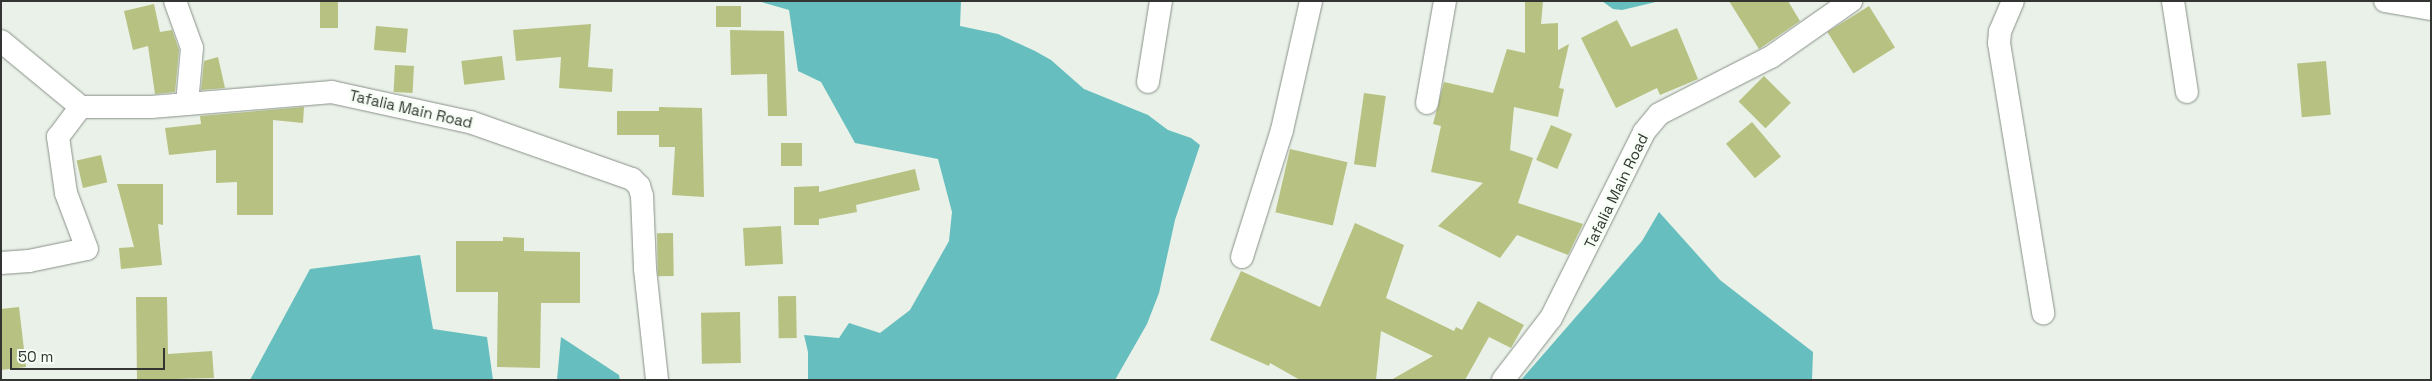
<!DOCTYPE html>
<html>
<head>
<meta charset="utf-8">
<style>
	body { margin:0 }
	#map { position:relative; width:2432px; height:381px; overflow:hidden; background:#e9f1e8; font-family:"Space Grotesk",sans-serif }
	div>[style] { position:absolute }
	.water>* { inset:0; background:#66bfbe }
	.building>* { inset:0; background:#b7c282; transform-origin:0 0 }
	.roads { filter:drop-shadow(0 0 1px #899188) drop-shadow(0 0 1px #899188) }
	.street>* { height:22px; margin:-11px; padding:0 11px; transform-origin:11px; border-radius:11px; background:#fff }
	span { translate:-50% -50%; white-space:nowrap; text-align:center; line-height:1.15; -webkit-text-stroke:5px #f6fef5; paint-order:stroke }
	.street-label { font-size:15px; color:#323531 }
	.frame { position:absolute; inset:0; border:2px solid #323531; pointer-events:none }
	.scale { position:absolute; left:10px; top:348px; width:155px; height:22px; box-sizing:border-box; border:2px solid #323531; border-top:0; padding-left:6px; font-size:15px; line-height:18px; white-space:nowrap; color:#323531; -webkit-text-stroke:4px #f6fef5; paint-order:stroke }
</style>
</head>
<body>
<div id="map">
	<div class="water">
		<i style="clip-path:polygon(758px 1px,961px 1px,960px 26px,998px 34px,1035px 51px,1051px 60px,1084px 89px,1148px 115px,1168px 130px,1191px 138px,1200px 145px,1175px 220px,1159px 293px,1147px 324px,1115px 380px,808px 380px,808px 352px,804px 335px,839px 338px,849px 323px,880px 333px,910px 310px,949px 241px,952px 212px,938px 159px,855px 143px,821px 82px,798px 71px,789px 10px)"></i>
		<i style="clip-path:polygon(1602px 1px,1660px 1px,1622px 10px,1613px 9px)"></i>
		<i style="clip-path:polygon(1659px 212px,1720px 280px,1813px 352px,1812px 380px,1521px 380px,1642px 241px)"></i>
		<i style="clip-path:polygon(420px 255px,433px 329px,487px 337px,493px 380px,250px 380px,310px 269px)"></i>
		<i style="clip-path:polygon(561px 337px,619px 375px,620px 380px,557px 380px)"></i>
	</div>
	<div class="building">
		<i style="left:320px;top:1px;width:18px;height:27px"></i>
		<i style="clip-path:polygon(1525px 1px,1543px 1px,1541px 24px,1558px 23px,1558px 50px,1569px 44px,1559px 88px,1564px 89px,1558px 117px,1514px 107px,1510px 150px,1533px 158px,1518px 203px,1583px 224px,1568px 255px,1517px 235px,1500px 258px,1438px 226px,1483px 183px,1431px 172px,1441px 126px,1433px 124px,1444px 82px,1493px 93px,1507px 49px,1525px 53px)"></i>
		<i style="clip-path:polygon(1729px 1px,1788px 1px,1800px 21px,1759px 49px)"></i>
		<i style="clip-path:polygon(154px 4px,160px 32px,172px 30px,179px 50px,175px 92px,155px 94px,148px 46px,133px 50px,124px 11px)"></i>
		<i style="left:741px;top:6px;width:21px;height:25px;rotate:90deg"></i>
		<i style="left:1869px;top:6px;width:49px;height:49px;rotate:58deg"></i>
		<i style="clip-path:polygon(1617px 20px,1631px 47px,1677px 28px,1698px 79px,1660px 95px,1657px 88px,1616px 108px,1581px 38px)"></i>
		<i style="clip-path:polygon(591px 24px,588px 67px,613px 69px,612px 92px,559px 88px,561px 57px,516px 61px,513px 30px)"></i>
		<i style="left:376px;top:26px;width:32px;height:24px;rotate:5deg"></i>
		<i style="clip-path:polygon(730px 30px,784px 31px,787px 116px,768px 116px,767px 74px,731px 75px)"></i>
		<i style="left:502px;top:56px;width:24px;height:41px;rotate:83deg"></i>
		<i style="clip-path:polygon(218px 57px,225px 88px,201px 90px,204px 61px)"></i>
		<i style="left:2326px;top:61px;width:54px;height:29px;rotate:85deg"></i>
		<i style="left:395px;top:65px;width:19px;height:27px;rotate:3deg"></i>
		<i style="left:1764px;top:76px;width:38px;height:36px;rotate:45deg"></i>
		<i style="left:1364px;top:93px;width:22px;height:72px;rotate:8deg"></i>
		<i style="clip-path:polygon(304px 107px,303px 123px,273px 120px,273px 215px,237px 215px,237px 182px,216px 183px,216px 150px,169px 155px,165px 128px,201px 124px,200px 116px)"></i>
		<i style="clip-path:polygon(659px 107px,702px 108px,704px 197px,672px 195px,675px 147px,659px 147px,659px 135px,617px 135px,617px 111px,659px 111px)"></i>
		<i style="left:1752px;top:122px;width:45px;height:34px;rotate:50deg"></i>
		<i style="left:1551px;top:125px;width:23px;height:38px;rotate:23deg"></i>
		<i style="left:781px;top:143px;width:21px;height:23px"></i>
		<i style="left:1290px;top:149px;width:59px;height:65px;rotate:13deg"></i>
		<i style="left:101px;top:155px;width:28px;height:25px;rotate:77deg"></i>
		<i style="clip-path:polygon(915px 169px,920px 190px,856px 205px,857px 212px,819px 219px,819px 225px,794px 225px,794px 187px,819px 186px,819px 192px)"></i>
		<i style="clip-path:polygon(117px 184px,163px 184px,163px 225px,158px 224px,162px 265px,121px 269px,119px 248px,134px 247px)"></i>
		<i style="clip-path:polygon(1355px 223px,1404px 245px,1386px 298px,1454px 331px,1456px 327px,1462px 330px,1478px 301px,1524px 325px,1511px 348px,1489px 337px,1465px 380px,1391px 380px,1433px 356px,1381px 331px,1376px 380px,1300px 380px,1270px 363px,1269px 366px,1210px 340px,1241px 271px,1320px 307px)"></i>
		<i style="left:781px;top:226px;width:38px;height:38px;rotate:87deg"></i>
		<i style="left:673px;top:233px;width:43px;height:16px;rotate:89deg"></i>
		<i style="clip-path:polygon(503px 237px,524px 238px,524px 251px,580px 252px,580px 303px,541px 303px,540px 368px,497px 367px,498px 292px,456px 292px,456px 241px,503px 241px)"></i>
		<i style="left:796px;top:296px;width:42px;height:18px;rotate:89deg"></i>
		<i style="clip-path:polygon(136px 297px,167px 297px,168px 354px,212px 351px,214px 378px,137px 380px)"></i>
		<i style="clip-path:polygon(19px 307px,26px 367px,1px 370px,1px 309px)"></i>
		<i style="left:740px;top:312px;width:51px;height:39px;rotate:89deg"></i>
	</div>
	<div class="roads">
		<div class="street">
			<i style="left:175px;top:1px;width:50px;rotate:70.1deg"></i>
			<i style="left:192px;top:48px;width:56px;rotate:95.1deg"></i>
			<i style="left:2013px;top:1px;width:34px;rotate:113deg"></i>
			<i style="left:2000px;top:32px;width:11px;rotate:95deg"></i>
			<i style="left:1999px;top:43px;width:274px;rotate:80.7deg"></i>
			<i style="left:2173px;top:1px;width:92px;rotate:81.3deg"></i>
			<i style="left:2385px;top:1px;width:47px;rotate:9.9deg"></i>
			<i style="left:1px;top:41px;width:104px;rotate:39.5deg"></i>
			<i style="left:81px;top:107px;width:70px"></i>
			<i style="left:151px;top:107px;width:182px;rotate:-4.7deg"></i>
			<i style="left:332px;top:92px;width:141px;rotate:12.3deg"></i>
			<i style="left:470px;top:122px;width:172px;rotate:19.4deg"></i>
			<i style="left:632px;top:179px;width:10px;rotate:45deg"></i>
			<i style="left:639px;top:186px;width:10px;rotate:73deg"></i>
			<i style="left:642px;top:196px;width:73px;rotate:87.6deg"></i>
			<i style="left:645px;top:269px;width:112px;rotate:83.8deg"></i>
			<i style="left:1148px;top:82px;width:82px;rotate:-80.9deg"></i>
			<i style="left:1427px;top:103px;width:104px;rotate:-80deg"></i>
			<i style="left:1242px;top:257px;width:133px;rotate:-72.5deg"></i>
			<i style="left:1282px;top:130px;width:132px;rotate:-77.3deg"></i>
			<i style="left:1px;top:263px;width:28px;rotate:-4deg"></i>
			<i style="left:29px;top:261px;width:59px;rotate:-11.7deg"></i>
			<i style="left:87px;top:249px;width:60px;rotate:-110.6deg"></i>
			<i style="left:66px;top:193px;width:57px;rotate:-98.1deg"></i>
			<i style="left:58px;top:137px;width:38px;rotate:-53deg"></i>
			<i style="left:1503px;top:380px;width:78px;rotate:-52.3deg"></i>
			<i style="left:1551px;top:318px;width:208px;rotate:-63.4deg"></i>
			<i style="left:1644px;top:132px;width:23px;rotate:-50deg"></i>
			<i style="left:1659px;top:114px;width:126px;rotate:-27deg"></i>
			<i style="left:1771px;top:57px;width:98px;rotate:-35deg"></i>
		</div>
	</div>
	<div class="street-label">
		<span style="left:411px;top:109px;rotate:13deg">Tafalia Main Road</span>
		<span style="left:1616px;top:191px;rotate:-64deg">Tafalia Main Road</span>
	</div>
	<div class="frame"></div>
	<div class="scale">50 m</div>
</div>
</body>
</html>
